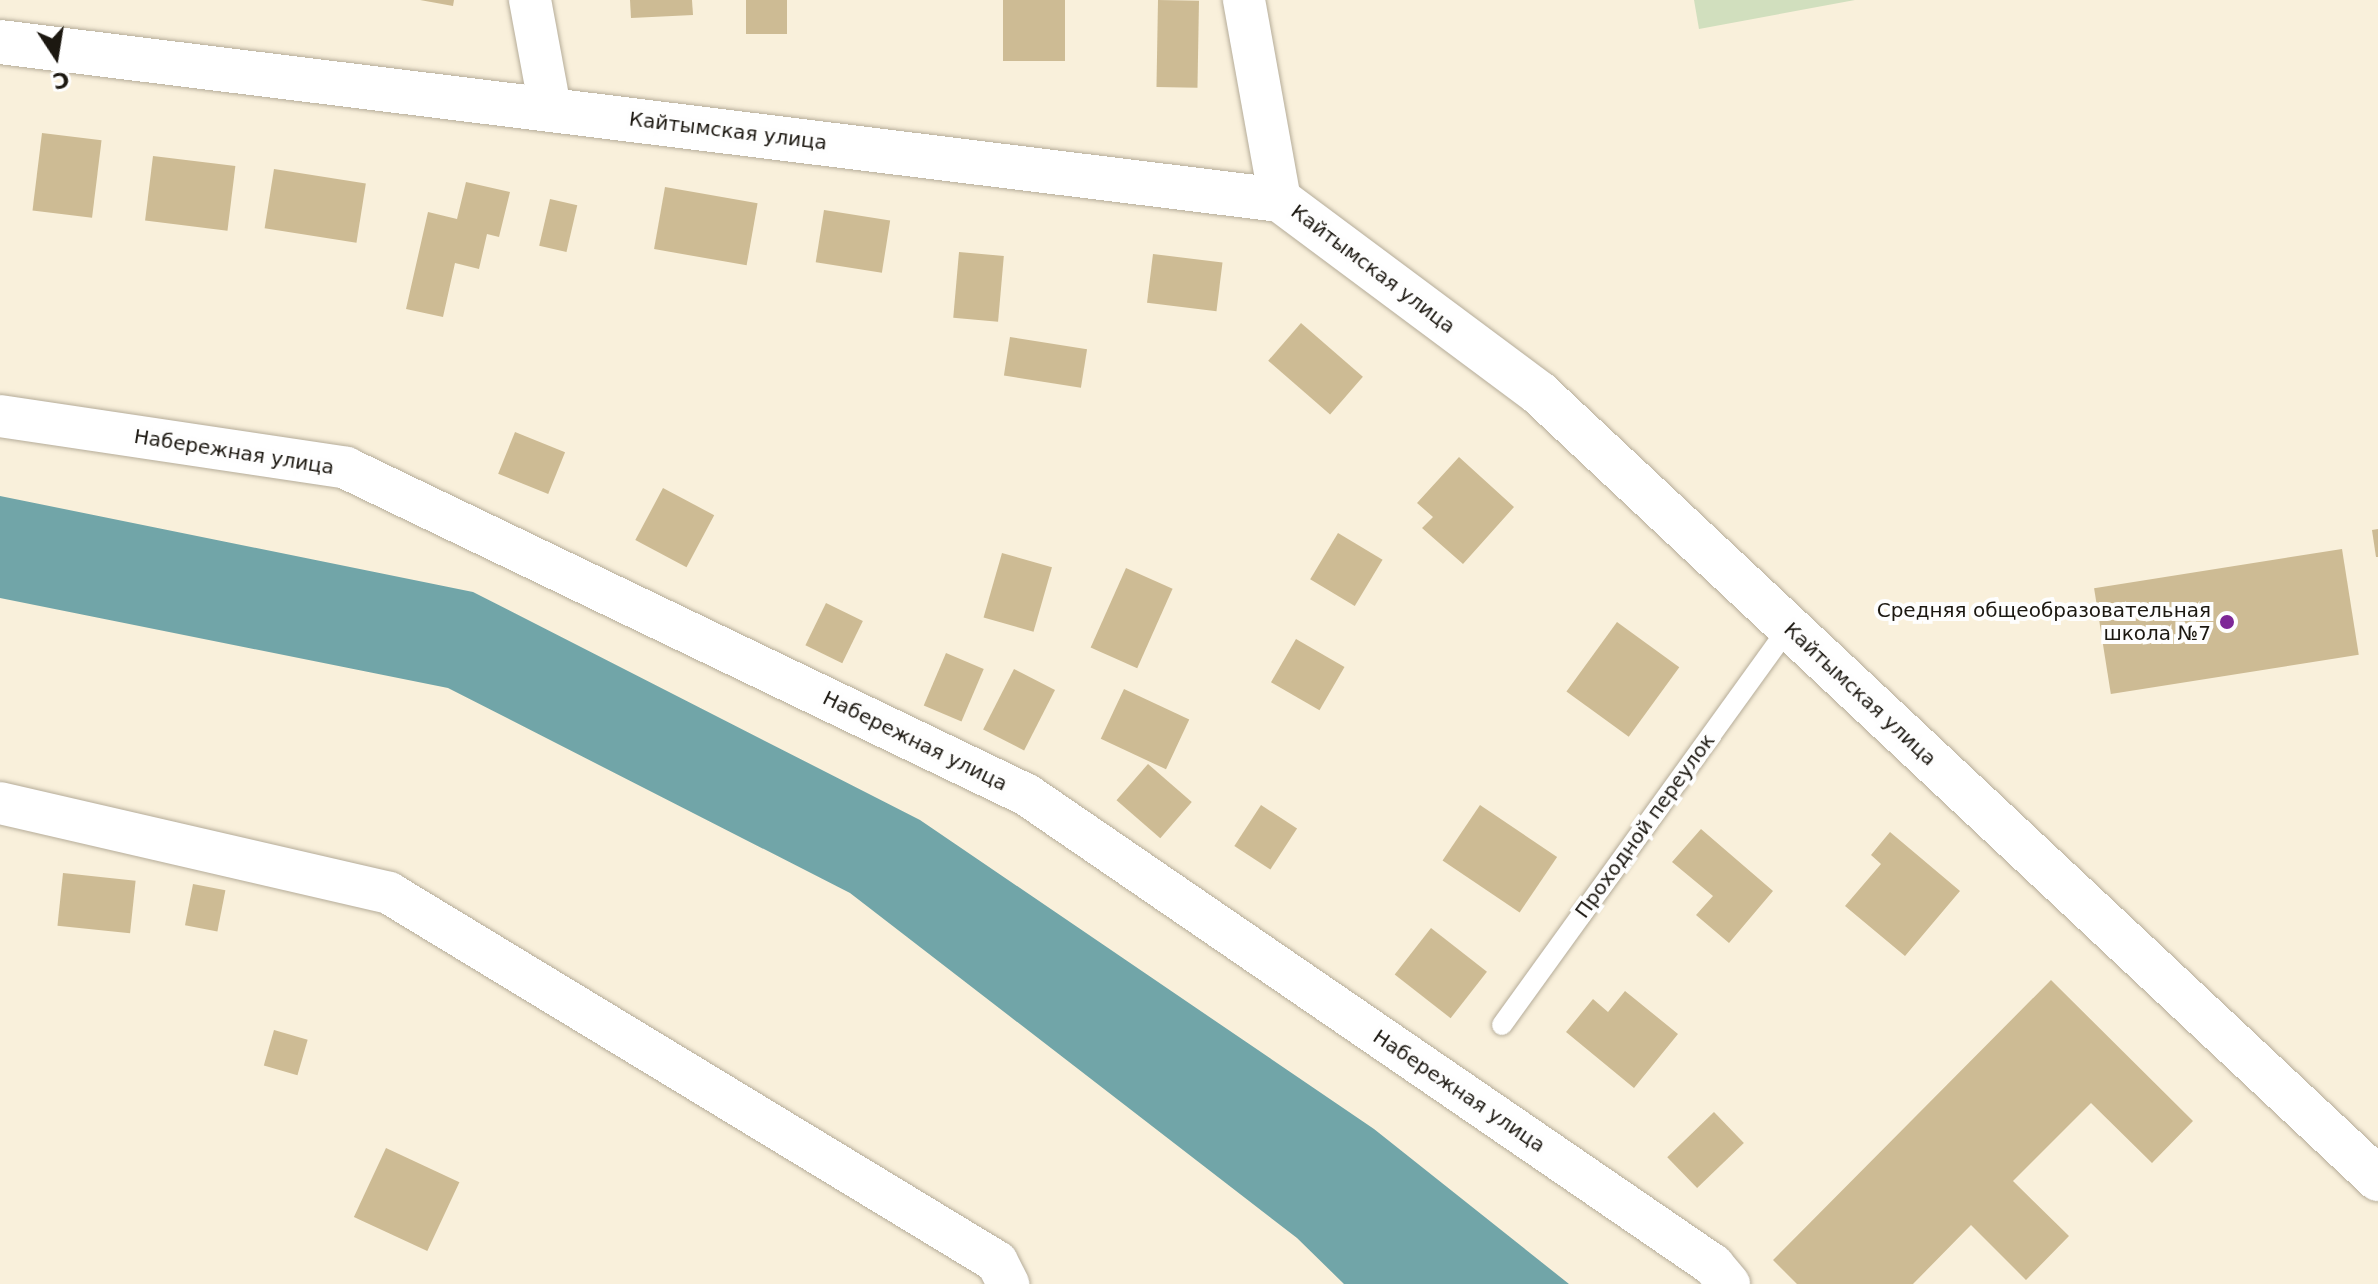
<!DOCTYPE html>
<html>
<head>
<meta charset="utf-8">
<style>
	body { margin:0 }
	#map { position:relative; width:2378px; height:1284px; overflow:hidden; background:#f9f0db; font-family:"DejaVu Sans",sans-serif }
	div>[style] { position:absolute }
	.green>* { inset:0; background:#d1dfbe }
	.water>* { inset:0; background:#71a5a8 }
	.building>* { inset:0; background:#cdbb94; transform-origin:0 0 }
	.roads { filter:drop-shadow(0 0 2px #b5ac99) drop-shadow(0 0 2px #b5ac99) }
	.lane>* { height:20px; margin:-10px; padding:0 10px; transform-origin:10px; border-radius:10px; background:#fff }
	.street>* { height:42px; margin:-21px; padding:0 21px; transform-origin:21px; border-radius:21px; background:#fff }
	.secondary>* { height:44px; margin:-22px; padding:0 22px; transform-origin:22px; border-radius:22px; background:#fff }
	.dots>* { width:22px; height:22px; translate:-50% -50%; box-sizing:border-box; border:4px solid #fefefe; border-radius:50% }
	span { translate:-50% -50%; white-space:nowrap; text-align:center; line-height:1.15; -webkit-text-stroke:8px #fefefe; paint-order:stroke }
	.street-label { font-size:20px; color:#1c1811 }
	.poi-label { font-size:20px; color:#1c1811 }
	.right { translate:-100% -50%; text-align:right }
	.north { position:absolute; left:16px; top:16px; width:80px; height:80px; -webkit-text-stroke:6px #fefefe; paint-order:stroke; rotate:168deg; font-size:22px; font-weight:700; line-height:32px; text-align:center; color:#1c1811 }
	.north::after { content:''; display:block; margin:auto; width:28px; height:36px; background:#1c1811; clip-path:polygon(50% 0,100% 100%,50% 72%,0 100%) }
</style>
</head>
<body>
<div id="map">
	<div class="green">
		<i style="clip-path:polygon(1694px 0,1855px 0,1699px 29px)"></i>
	</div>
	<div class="water">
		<i style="clip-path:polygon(0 496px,473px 592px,920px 820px,1374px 1129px,1569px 1284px,1344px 1284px,1297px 1238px,850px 893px,448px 688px,0 598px)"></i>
	</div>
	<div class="building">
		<i style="clip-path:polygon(420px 0,454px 0,453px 6px)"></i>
		<i style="clip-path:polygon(630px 0,692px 0,693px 15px,631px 18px)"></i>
		<i style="left:746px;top:0;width:41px;height:34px"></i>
		<i style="left:1003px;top:0;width:62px;height:61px"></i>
		<i style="left:1158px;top:0;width:41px;height:87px;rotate:1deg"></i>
		<i style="left:42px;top:133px;width:60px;height:78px;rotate:7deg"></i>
		<i style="left:153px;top:156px;width:83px;height:65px;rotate:7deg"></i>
		<i style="left:274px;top:169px;width:93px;height:60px;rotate:9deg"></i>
		<i style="clip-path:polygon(466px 182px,510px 192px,499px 237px,487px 234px,479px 269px,455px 263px,443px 317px,406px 309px,428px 212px,457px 219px)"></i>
		<i style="left:665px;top:187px;width:94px;height:63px;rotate:10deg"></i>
		<i style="left:550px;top:199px;width:28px;height:48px;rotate:13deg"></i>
		<i style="left:824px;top:210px;width:67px;height:53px;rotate:9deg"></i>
		<i style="left:959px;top:252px;width:45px;height:66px;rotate:5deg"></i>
		<i style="left:1153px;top:254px;width:70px;height:49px;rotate:7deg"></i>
		<i style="left:1301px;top:323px;width:82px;height:50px;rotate:41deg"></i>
		<i style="left:1010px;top:337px;width:78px;height:39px;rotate:9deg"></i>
		<i style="left:515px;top:432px;width:54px;height:45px;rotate:22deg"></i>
		<i style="clip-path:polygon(1459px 457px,1514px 507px,1463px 564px,1422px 528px,1433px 517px,1417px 503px)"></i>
		<i style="left:663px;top:488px;width:58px;height:59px;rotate:28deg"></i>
		<i style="clip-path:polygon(2378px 529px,2378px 557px,2376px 557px,2372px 530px)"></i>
		<i style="left:1338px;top:533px;width:52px;height:54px;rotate:31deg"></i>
		<i style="left:2342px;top:549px;width:107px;height:251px;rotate:81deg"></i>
		<i style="left:1002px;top:553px;width:52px;height:67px;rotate:16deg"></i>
		<i style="left:1126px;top:568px;width:51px;height:87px;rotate:24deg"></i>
		<i style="left:826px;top:603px;width:41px;height:47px;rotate:26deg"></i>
		<i style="left:1617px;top:622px;width:77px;height:86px;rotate:36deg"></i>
		<i style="left:1296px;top:639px;width:56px;height:50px;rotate:30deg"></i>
		<i style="left:946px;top:653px;width:41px;height:57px;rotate:23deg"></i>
		<i style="left:1014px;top:669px;width:46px;height:68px;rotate:27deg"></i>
		<i style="left:1124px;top:689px;width:72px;height:55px;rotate:25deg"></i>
		<i style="left:1148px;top:764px;width:58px;height:48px;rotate:41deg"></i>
		<i style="left:1261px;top:805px;width:43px;height:49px;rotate:33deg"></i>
		<i style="left:1480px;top:805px;width:93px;height:67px;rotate:34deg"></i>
		<i style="clip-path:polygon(1701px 829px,1773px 891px,1729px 943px,1696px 915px,1713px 896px,1672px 862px)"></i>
		<i style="clip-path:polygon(1890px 832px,1960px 891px,1905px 956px,1845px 906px,1881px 864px,1871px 855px)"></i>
		<i style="left:63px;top:873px;width:73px;height:53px;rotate:6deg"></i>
		<i style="left:193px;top:884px;width:33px;height:42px;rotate:11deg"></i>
		<i style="left:1431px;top:928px;width:71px;height:59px;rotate:38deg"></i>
		<i style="clip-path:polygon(2051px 980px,2193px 1121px,2152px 1163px,2091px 1103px,2013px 1181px,2069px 1236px,2026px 1280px,1971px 1225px,1913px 1284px,1797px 1284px,1773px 1260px)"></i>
		<i style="clip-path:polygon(1625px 991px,1678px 1034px,1634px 1088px,1566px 1032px,1593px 999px,1608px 1012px)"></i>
		<i style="left:274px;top:1030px;width:35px;height:37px;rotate:16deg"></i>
		<i style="left:1714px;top:1112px;width:43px;height:65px;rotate:46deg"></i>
		<i style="left:386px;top:1148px;width:81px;height:76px;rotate:25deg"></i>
	</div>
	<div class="roads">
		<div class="lane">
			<i style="left:1502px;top:1025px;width:491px;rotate:-54.2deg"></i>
		</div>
		<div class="street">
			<i style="left:530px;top:0;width:110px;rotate:79.5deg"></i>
			<i style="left:1244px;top:0;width:203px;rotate:79.8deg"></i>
			<i style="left:0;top:416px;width:350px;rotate:8.5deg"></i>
			<i style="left:346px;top:468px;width:755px;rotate:25.65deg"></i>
			<i style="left:1027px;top:795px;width:832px;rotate:34.42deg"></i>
			<i style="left:1713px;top:1265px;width:25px;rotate:50deg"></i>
			<i style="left:0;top:803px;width:399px;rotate:13deg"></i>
			<i style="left:389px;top:893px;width:711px;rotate:31.25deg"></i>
			<i style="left:997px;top:1262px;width:25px;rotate:63deg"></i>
		</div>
		<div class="secondary">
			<i style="left:0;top:42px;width:1290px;rotate:7.04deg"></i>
			<i style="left:1280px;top:200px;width:323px;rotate:36.7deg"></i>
			<i style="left:1539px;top:393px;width:1150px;rotate:43.13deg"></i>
		</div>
	</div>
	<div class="dots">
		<i style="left:2227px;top:622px;background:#7e2897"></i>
	</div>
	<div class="street-label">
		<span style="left:728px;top:131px;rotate:7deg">Кайтымская улица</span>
		<span style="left:1373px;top:269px;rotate:37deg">Кайтымская улица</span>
		<span style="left:234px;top:452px;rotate:9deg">Набережная улица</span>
		<span style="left:1860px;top:694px;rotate:43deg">Кайтымская улица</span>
		<span style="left:915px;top:741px;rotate:26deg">Набережная улица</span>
		<span style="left:1645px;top:826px;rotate:-54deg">Проходной переулок</span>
		<span style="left:1459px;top:1091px;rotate:34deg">Набережная улица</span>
	</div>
	<div class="poi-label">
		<span class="right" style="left:2211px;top:622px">Средняя общеобразовательная<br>школа №7</span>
	</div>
	<div class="north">С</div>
</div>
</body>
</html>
